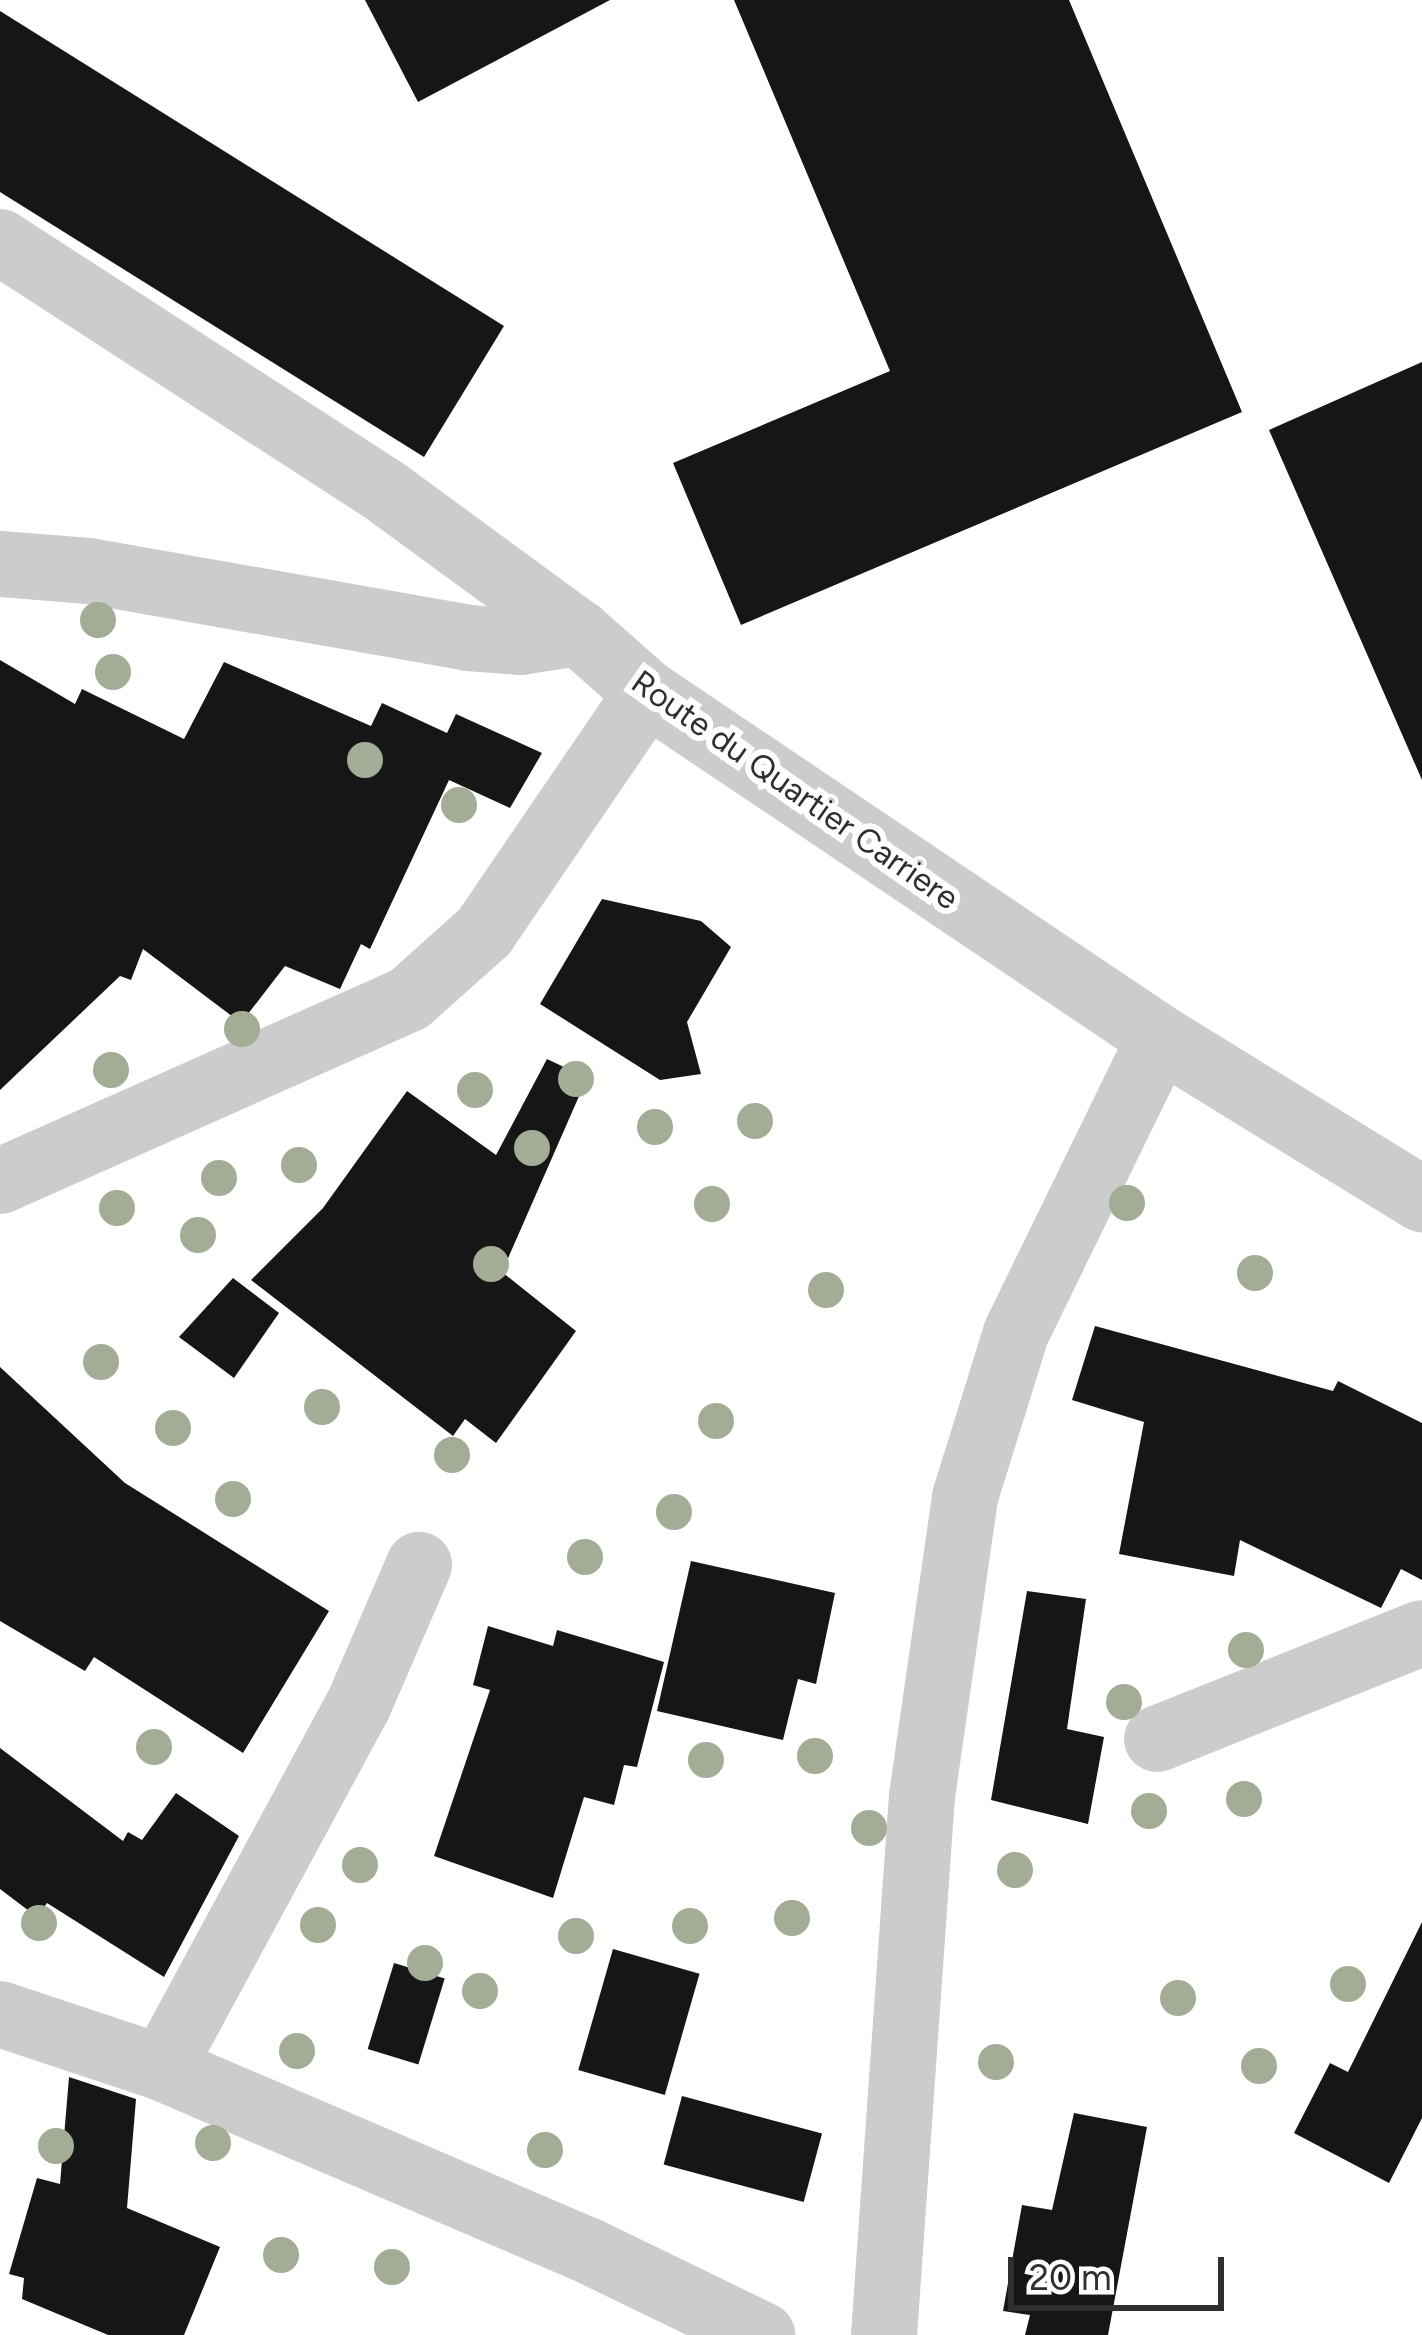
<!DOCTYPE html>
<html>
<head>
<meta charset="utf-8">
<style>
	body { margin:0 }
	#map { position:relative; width:1422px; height:2335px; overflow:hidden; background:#fff; font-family:Figtree,sans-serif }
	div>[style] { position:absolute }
	.building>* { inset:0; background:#161616; transform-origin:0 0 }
	.street>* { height:66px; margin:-33px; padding:0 33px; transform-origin:33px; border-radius:33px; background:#ccc }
	.trees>* { width:36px; height:36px; margin:-18px; border-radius:50%; background:#a3ac95 }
	span { translate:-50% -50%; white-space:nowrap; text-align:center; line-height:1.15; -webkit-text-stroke:12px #fff; paint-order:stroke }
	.street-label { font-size:33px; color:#2f2f2f }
	.scale { position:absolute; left:1008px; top:2257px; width:216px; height:54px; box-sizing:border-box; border:6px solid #2f2f2f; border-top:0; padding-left:15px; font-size:36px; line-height:42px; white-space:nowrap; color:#2f2f2f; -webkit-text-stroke:9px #fff; paint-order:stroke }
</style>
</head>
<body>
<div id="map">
	<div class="building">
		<i style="clip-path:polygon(365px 0,610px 0,418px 102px)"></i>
		<i style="clip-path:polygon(734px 0,1069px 0,1242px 412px,741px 625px,673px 463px,890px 371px)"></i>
		<i style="clip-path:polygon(0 11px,504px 326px,424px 457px,0 192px)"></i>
		<i style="clip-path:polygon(1422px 362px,1422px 780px,1269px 430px)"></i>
		<i style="clip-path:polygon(0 660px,75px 704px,82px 689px,184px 739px,224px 662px,371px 726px,382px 703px,447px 733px,456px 714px,542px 753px,510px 808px,449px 780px,370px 949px,361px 944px,340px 989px,285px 966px,241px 1023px,143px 949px,131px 980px,120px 976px,0 1090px)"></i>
		<i style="clip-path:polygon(602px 899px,701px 921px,731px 947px,687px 1022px,701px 1074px,660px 1080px,540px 1004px)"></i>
		<i style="clip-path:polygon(547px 1059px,587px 1078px,502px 1272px,576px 1331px,496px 1443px,465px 1419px,453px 1436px,251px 1280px,323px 1208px,407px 1091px,496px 1155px)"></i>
		<i style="clip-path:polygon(233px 1278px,279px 1313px,234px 1378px,179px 1337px)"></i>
		<i style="clip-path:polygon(1095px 1326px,1333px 1391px,1338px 1381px,1422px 1423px,1422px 1580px,1401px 1569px,1381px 1608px,1240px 1540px,1234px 1576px,1119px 1554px,1144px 1422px,1072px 1400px)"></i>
		<i style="clip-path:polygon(0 1367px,125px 1483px,329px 1611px,243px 1753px,94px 1657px,85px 1671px,0 1621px)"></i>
		<i style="clip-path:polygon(691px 1561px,835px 1593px,816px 1684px,798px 1679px,783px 1740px,657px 1711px)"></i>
		<i style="clip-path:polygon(1027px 1591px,1086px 1599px,1067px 1729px,1104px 1737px,1088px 1824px,991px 1800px)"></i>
		<i style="clip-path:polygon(488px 1626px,553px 1646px,557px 1630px,664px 1662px,637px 1767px,624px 1765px,614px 1805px,584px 1797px,553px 1898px,434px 1856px,490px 1690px,473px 1685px)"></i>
		<i style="clip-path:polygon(0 1748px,123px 1841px,128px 1832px,142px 1840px,176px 1793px,239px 1836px,164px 1977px,47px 1903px,37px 1917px,0 1889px)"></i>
		<i style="clip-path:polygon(1422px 1922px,1422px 2118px,1389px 2183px,1294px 2133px,1330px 2063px,1348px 2072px)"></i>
		<i style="left:613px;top:1949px;width:90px;height:126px;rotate:16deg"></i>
		<i style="left:394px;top:1963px;width:53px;height:90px;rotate:17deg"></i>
		<i style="clip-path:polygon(69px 2077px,136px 2099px,127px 2208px,220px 2247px,184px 2335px,108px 2335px,22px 2299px,24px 2278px,9px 2274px,37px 2178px,60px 2184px)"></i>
		<i style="left:682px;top:2096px;width:145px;height:71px;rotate:15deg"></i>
		<i style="clip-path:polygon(1074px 2113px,1147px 2127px,1108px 2335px,1025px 2335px,1030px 2315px,1003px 2311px,1022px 2205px,1052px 2210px)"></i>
	</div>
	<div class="street">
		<i style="left:0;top:242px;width:463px;rotate:32.9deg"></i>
		<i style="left:389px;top:494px;width:235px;rotate:36.2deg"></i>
		<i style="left:579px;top:633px;width:91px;rotate:41.4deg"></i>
		<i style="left:647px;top:693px;width:618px;rotate:33.92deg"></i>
		<i style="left:1160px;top:1038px;width:308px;rotate:31.6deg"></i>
		<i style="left:0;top:564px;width:89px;rotate:4.5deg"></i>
		<i style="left:89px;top:571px;width:385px;rotate:10deg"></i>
		<i style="left:468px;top:638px;width:53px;rotate:4.3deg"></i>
		<i style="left:521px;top:642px;width:59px;rotate:-8.8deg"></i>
		<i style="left:0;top:1181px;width:448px;rotate:-24deg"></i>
		<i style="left:409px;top:999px;width:101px;rotate:-41.8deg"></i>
		<i style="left:484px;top:932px;width:289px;rotate:-55.7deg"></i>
		<i style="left:1157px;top:1739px;width:285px;rotate:-21.8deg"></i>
		<i style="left:0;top:2014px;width:171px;rotate:18.4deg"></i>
		<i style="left:162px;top:2068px;width:462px;rotate:23.2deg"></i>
		<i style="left:587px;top:2250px;width:195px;rotate:25.9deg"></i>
		<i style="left:162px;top:2068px;width:412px;rotate:-61.6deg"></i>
		<i style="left:358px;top:1706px;width:154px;rotate:-66.6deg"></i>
		<i style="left:884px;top:2335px;width:540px;rotate:-85.97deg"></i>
		<i style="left:922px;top:1796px;width:302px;rotate:-81.8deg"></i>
		<i style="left:965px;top:1497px;width:172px;rotate:-72.7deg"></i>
		<i style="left:1016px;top:1333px;width:328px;rotate:-64deg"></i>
	</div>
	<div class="trees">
		<i style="left:98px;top:620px"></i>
		<i style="left:113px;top:672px"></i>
		<i style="left:365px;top:760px"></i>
		<i style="left:459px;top:805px"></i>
		<i style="left:242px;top:1029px"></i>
		<i style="left:111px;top:1070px"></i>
		<i style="left:576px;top:1079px"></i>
		<i style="left:475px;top:1090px"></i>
		<i style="left:755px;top:1121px"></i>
		<i style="left:655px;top:1127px"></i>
		<i style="left:532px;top:1148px"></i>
		<i style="left:299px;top:1165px"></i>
		<i style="left:219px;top:1178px"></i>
		<i style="left:1127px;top:1203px"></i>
		<i style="left:712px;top:1204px"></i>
		<i style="left:117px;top:1208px"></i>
		<i style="left:198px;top:1235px"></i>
		<i style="left:491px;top:1264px"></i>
		<i style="left:1255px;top:1273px"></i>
		<i style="left:826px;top:1290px"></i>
		<i style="left:101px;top:1362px"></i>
		<i style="left:322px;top:1407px"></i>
		<i style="left:716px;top:1421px"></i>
		<i style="left:173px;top:1428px"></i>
		<i style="left:452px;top:1455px"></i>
		<i style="left:233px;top:1499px"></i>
		<i style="left:674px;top:1512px"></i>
		<i style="left:585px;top:1557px"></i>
		<i style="left:1246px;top:1650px"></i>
		<i style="left:1124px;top:1702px"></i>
		<i style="left:154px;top:1747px"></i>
		<i style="left:815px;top:1756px"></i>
		<i style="left:706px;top:1760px"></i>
		<i style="left:1244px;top:1799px"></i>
		<i style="left:1149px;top:1811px"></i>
		<i style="left:869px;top:1828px"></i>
		<i style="left:360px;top:1865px"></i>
		<i style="left:1015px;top:1870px"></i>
		<i style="left:792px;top:1918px"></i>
		<i style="left:39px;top:1923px"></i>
		<i style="left:318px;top:1925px"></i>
		<i style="left:690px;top:1926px"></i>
		<i style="left:576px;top:1936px"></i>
		<i style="left:425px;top:1963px"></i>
		<i style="left:1348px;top:1984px"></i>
		<i style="left:480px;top:1991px"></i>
		<i style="left:1178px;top:1998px"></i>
		<i style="left:297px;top:2051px"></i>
		<i style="left:996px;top:2062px"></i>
		<i style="left:1259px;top:2066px"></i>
		<i style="left:213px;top:2143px"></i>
		<i style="left:56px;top:2146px"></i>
		<i style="left:545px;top:2150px"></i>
		<i style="left:281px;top:2255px"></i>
		<i style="left:392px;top:2267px"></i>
	</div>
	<div class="street-label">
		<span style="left:795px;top:790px;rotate:35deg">Route du Quartier Carriere</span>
	</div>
	<div class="scale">20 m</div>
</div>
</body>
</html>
